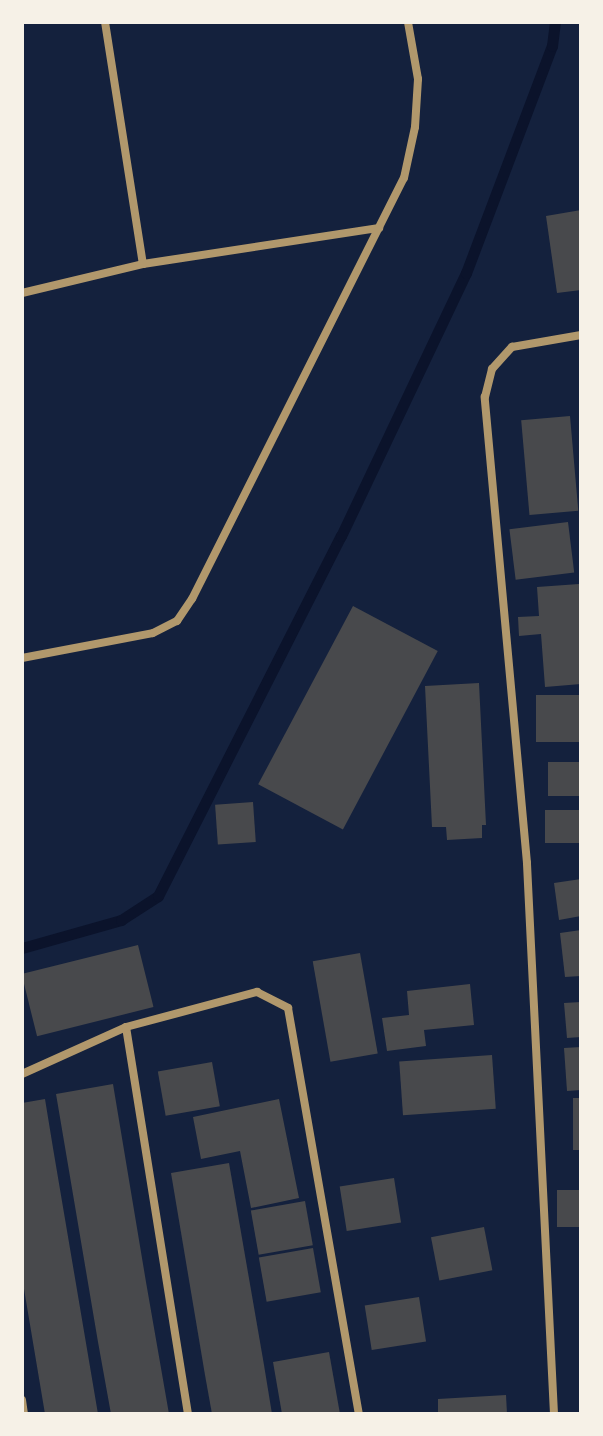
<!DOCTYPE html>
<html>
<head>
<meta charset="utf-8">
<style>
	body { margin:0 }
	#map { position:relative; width:603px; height:1436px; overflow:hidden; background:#14213d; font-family:Lato,sans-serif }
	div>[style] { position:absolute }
	.stream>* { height:11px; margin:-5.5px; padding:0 5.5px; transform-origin:5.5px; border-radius:5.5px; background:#0b132b }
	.building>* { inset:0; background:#48494c; transform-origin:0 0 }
	.minor>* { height:8px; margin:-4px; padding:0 4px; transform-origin:4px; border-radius:4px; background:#b1986c }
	span { translate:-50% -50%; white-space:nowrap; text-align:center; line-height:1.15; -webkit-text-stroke:8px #f6f1e7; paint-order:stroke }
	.frame { position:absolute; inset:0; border:24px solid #f6f1e7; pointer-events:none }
</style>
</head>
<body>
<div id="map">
	<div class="stream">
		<i style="left:22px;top:948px;width:103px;rotate:-15.8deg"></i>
		<i style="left:121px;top:920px;width:44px;rotate:-33deg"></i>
		<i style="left:158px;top:896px;width:404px;rotate:-63.1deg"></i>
		<i style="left:341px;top:536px;width:291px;rotate:-64.6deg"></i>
		<i style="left:466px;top:273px;width:243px;rotate:-69.3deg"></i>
		<i style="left:552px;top:46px;width:24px;rotate:-83deg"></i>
	</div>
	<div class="building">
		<i style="clip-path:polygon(581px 210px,581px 290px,557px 293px,546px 216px)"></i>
		<i style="left:570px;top:416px;width:95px;height:49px;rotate:85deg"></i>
		<i style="left:568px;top:522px;width:51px;height:59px;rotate:83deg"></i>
		<i style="clip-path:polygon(579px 584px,581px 684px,545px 687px,541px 634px,519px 636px,518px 617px,539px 616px,537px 587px)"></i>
		<i style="left:353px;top:606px;width:96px;height:202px;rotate:28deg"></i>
		<i style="clip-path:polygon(479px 683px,486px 825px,482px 825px,482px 838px,447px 840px,446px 827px,432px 827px,425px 686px)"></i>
		<i style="left:581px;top:695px;width:47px;height:45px;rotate:90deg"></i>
		<i style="left:548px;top:762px;width:33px;height:34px"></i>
		<i style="left:253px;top:802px;width:40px;height:38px;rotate:86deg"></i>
		<i style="left:581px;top:810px;width:33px;height:36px;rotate:90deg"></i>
		<i style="clip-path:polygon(581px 879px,581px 916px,559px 920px,554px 883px)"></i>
		<i style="clip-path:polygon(581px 930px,581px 976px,565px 977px,560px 933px)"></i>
		<i style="left:138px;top:945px;width:64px;height:120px;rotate:76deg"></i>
		<i style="left:360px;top:953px;width:102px;height:48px;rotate:80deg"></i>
		<i style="clip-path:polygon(470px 984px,474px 1025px,424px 1030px,426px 1046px,387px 1051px,382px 1018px,409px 1015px,407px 991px)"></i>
		<i style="clip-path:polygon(581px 1002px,581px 1037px,567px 1038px,564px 1003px)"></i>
		<i style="clip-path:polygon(581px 1047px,581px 1090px,567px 1091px,564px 1048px)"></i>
		<i style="left:492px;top:1055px;width:54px;height:93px;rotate:86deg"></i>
		<i style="left:212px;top:1062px;width:45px;height:55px;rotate:80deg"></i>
		<i style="clip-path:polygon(113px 1084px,146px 1282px,169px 1414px,111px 1414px,98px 1342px,56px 1094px)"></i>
		<i style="left:573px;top:1098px;width:8px;height:52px"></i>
		<i style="clip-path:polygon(45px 1099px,53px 1148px,98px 1414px,45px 1414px,22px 1277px,22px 1103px)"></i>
		<i style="clip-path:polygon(279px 1099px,299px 1198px,251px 1208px,240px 1151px,201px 1159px,193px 1117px)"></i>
		<i style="clip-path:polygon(229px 1163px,264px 1365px,272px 1414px,212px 1414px,205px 1375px,171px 1173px)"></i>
		<i style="left:394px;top:1178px;width:45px;height:55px;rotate:81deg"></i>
		<i style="left:581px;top:1190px;width:37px;height:24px;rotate:90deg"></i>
		<i style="left:305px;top:1201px;width:45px;height:55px;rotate:80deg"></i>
		<i style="left:484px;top:1227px;width:44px;height:54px;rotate:79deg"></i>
		<i style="left:313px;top:1248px;width:45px;height:55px;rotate:80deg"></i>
		<i style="left:419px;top:1297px;width:45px;height:55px;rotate:81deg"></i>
		<i style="clip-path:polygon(329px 1352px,340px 1414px,282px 1414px,273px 1362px)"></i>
		<i style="clip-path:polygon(506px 1395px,507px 1414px,438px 1414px,438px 1399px)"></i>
	</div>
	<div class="minor">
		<i style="left:105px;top:22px;width:245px;rotate:81.1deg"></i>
		<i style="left:22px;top:293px;width:124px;rotate:-13.5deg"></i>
		<i style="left:143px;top:264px;width:239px;rotate:-8.7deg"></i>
		<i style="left:22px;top:658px;width:133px;rotate:-10.8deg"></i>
		<i style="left:153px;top:633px;width:27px;rotate:-27deg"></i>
		<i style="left:177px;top:621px;width:27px;rotate:-56deg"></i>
		<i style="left:192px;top:599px;width:471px;rotate:-63.3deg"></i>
		<i style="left:404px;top:178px;width:52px;rotate:-77.8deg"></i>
		<i style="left:415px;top:127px;width:48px;rotate:-86.4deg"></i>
		<i style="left:418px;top:79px;width:58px;rotate:-100deg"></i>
		<i style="left:126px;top:1027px;width:392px;rotate:80.9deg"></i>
		<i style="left:22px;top:1074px;width:114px;rotate:-24.3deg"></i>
		<i style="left:126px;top:1027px;width:136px;rotate:-15deg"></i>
		<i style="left:257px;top:992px;width:35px;rotate:27deg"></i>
		<i style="left:288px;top:1008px;width:412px;rotate:80.1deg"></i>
		<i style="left:22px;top:1400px;width:14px;rotate:82deg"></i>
		<i style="left:554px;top:1414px;width:552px;rotate:-92.81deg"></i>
		<i style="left:527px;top:863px;width:468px;rotate:-95.2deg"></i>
		<i style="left:485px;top:397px;width:29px;rotate:-76deg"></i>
		<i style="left:492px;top:369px;width:30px;rotate:-48deg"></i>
		<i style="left:512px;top:347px;width:70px;rotate:-9.9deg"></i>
	</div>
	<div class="frame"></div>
</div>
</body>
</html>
